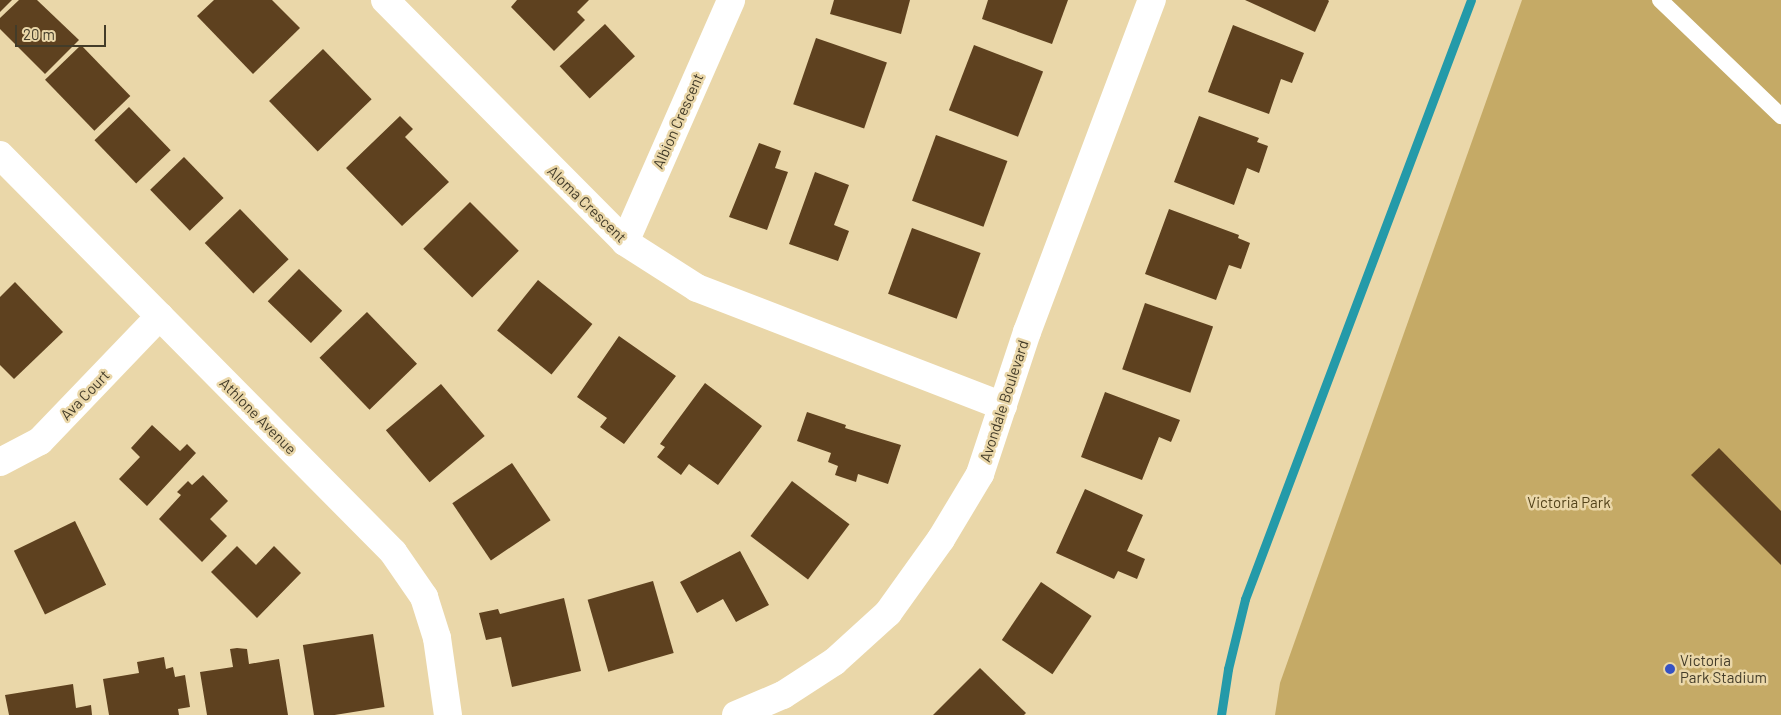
<!DOCTYPE html>
<html>
<head>
<meta charset="utf-8">
<style>
	body { margin:0 }
	#map { position:relative; width:1781px; height:715px; overflow:hidden; background:#ead7a9; font-family:Barlow,sans-serif }
	div>[style] { position:absolute }
	.green>* { inset:0; background:#c5aa66 }
	.stream>* { height:9px; margin:-4.5px; padding:0 4.5px; transform-origin:4.5px; border-radius:4.5px; background:#249aa9 }
	.building>* { inset:0; background:#5e411f; transform-origin:0 0 }
	.service>* { height:16px; margin:-8px; padding:0 8px; transform-origin:8px; border-radius:8px; background:#fff }
	.minor>* { height:28px; margin:-14px; padding:0 14px; transform-origin:14px; border-radius:14px; background:#fff }
	.tertiary>* { height:28px; margin:-14px; padding:0 14px; transform-origin:14px; border-radius:14px; background:#fff }
	.dots>* { width:14px; height:14px; translate:-50% -50%; box-sizing:border-box; border:2px solid #ead7a9; border-radius:50% }
	span { translate:-50% -50%; white-space:nowrap; text-align:center; line-height:1.15; -webkit-text-stroke:5px #ead7a9; paint-order:stroke }
	.street-label { font-size:15px; color:#433c29 }
	.park-label { font-size:15px; color:#54441b }
	.poi-label { font-size:15px; color:#433c29 }
	.left { translate:0 -50%; text-align:left }
	.scale { position:absolute; left:15px; top:25px; width:91px; height:22px; box-sizing:border-box; border:2px solid #433c29; border-top:0; padding-left:6px; font-size:15px; line-height:18px; white-space:nowrap; color:#433c29; -webkit-text-stroke:4px #ead7a9; paint-order:stroke }
</style>
</head>
<body>
<div id="map">
	<div class="green">
		<i style="clip-path:polygon(1522px 0,1781px 0,1781px 715px,1275px 715px,1280px 683px)"></i>
	</div>
	<div class="stream">
		<i style="left:1221px;top:715px;width:47px;rotate:-81.3deg"></i>
		<i style="left:1228px;top:669px;width:72px;rotate:-76.3deg"></i>
		<i style="left:1245px;top:599px;width:640px;rotate:-69.33deg"></i>
	</div>
	<div class="building">
		<i style="clip-path:polygon(0 0,12px 0,0 12px)"></i>
		<i style="clip-path:polygon(19px 0,37px 0,79px 40px,45px 74px,0 29px,0 18px)"></i>
		<i style="clip-path:polygon(214px 0,272px 0,300px 28px,253px 74px,197px 16px)"></i>
		<i style="clip-path:polygon(517px 0,589px 0,577px 12px,585px 20px,554px 51px,511px 7px)"></i>
		<i style="clip-path:polygon(834px 0,910px 0,901px 34px,830px 14px)"></i>
		<i style="clip-path:polygon(988px 0,1068px 0,1052px 44px,982px 19px)"></i>
		<i style="clip-path:polygon(1245px 0,1328px 0,1329px 1px,1315px 32px)"></i>
		<i style="left:605px;top:24px;width:44px;height:62px;rotate:47deg"></i>
		<i style="clip-path:polygon(1233px 25px,1304px 53px,1292px 83px,1281px 79px,1269px 114px,1208px 92px)"></i>
		<i style="left:816px;top:38px;width:75px;height:70px;rotate:19deg"></i>
		<i style="left:81px;top:45px;width:71px;height:50px;rotate:46deg"></i>
		<i style="left:974px;top:45px;width:74px;height:70px;rotate:21deg"></i>
		<i style="left:323px;top:49px;width:70px;height:75px;rotate:46deg"></i>
		<i style="left:129px;top:107px;width:60px;height:48px;rotate:46deg"></i>
		<i style="clip-path:polygon(400px 116px,413px 129px,405px 137px,449px 182px,402px 226px,346px 168px)"></i>
		<i style="clip-path:polygon(1199px 116px,1259px 138px,1257px 142px,1268px 146px,1259px 173px,1247px 168px,1234px 205px,1174px 182px)"></i>
		<i style="left:936px;top:135px;width:76px;height:70px;rotate:20deg"></i>
		<i style="clip-path:polygon(759px 143px,781px 151px,775px 168px,788px 172px,767px 230px,729px 217px)"></i>
		<i style="left:184px;top:157px;width:57px;height:47px;rotate:46deg"></i>
		<i style="clip-path:polygon(815px 172px,849px 185px,834px 225px,849px 231px,838px 261px,789px 244px)"></i>
		<i style="left:470px;top:202px;width:69px;height:66px;rotate:45deg"></i>
		<i style="left:240px;top:209px;width:70px;height:49px;rotate:46deg"></i>
		<i style="clip-path:polygon(1169px 209px,1239px 235px,1238px 238px,1250px 243px,1241px 269px,1229px 265px,1216px 300px,1145px 274px)"></i>
		<i style="left:912px;top:228px;width:73px;height:70px;rotate:20deg"></i>
		<i style="left:299px;top:269px;width:60px;height:45px;rotate:44deg"></i>
		<i style="left:538px;top:280px;width:70px;height:65px;rotate:39deg"></i>
		<i style="clip-path:polygon(15px 282px,63px 332px,14px 379px,0 365px,0 297px)"></i>
		<i style="left:1145px;top:303px;width:72px;height:70px;rotate:19deg"></i>
		<i style="left:367px;top:312px;width:72px;height:66px;rotate:46deg"></i>
		<i style="clip-path:polygon(619px 336px,676px 376px,624px 444px,600px 427px,607px 418px,577px 397px)"></i>
		<i style="clip-path:polygon(705px 383px,762px 426px,718px 485px,689px 464px,681px 475px,657px 457px,665px 447px,660px 444px)"></i>
		<i style="left:441px;top:384px;width:68px;height:72px;rotate:50deg"></i>
		<i style="clip-path:polygon(1105px 392px,1180px 420px,1171px 442px,1159px 437px,1142px 480px,1081px 457px)"></i>
		<i style="clip-path:polygon(807px 412px,846px 425px,845px 428px,901px 445px,888px 484px,858px 474px,856px 482px,835px 475px,838px 466px,828px 462px,831px 453px,797px 441px)"></i>
		<i style="clip-path:polygon(152px 425px,180px 451px,187px 444px,196px 453px,147px 506px,119px 479px,140px 457px,131px 448px)"></i>
		<i style="clip-path:polygon(1719px 448px,1781px 511px,1781px 565px,1691px 475px)"></i>
		<i style="left:512px;top:463px;width:69px;height:72px;rotate:56deg"></i>
		<i style="clip-path:polygon(203px 475px,228px 501px,210px 519px,227px 536px,202px 562px,159px 519px,181px 495px,177px 492px,188px 481px,192px 485px)"></i>
		<i style="left:792px;top:481px;width:72px;height:69px;rotate:37deg"></i>
		<i style="clip-path:polygon(1085px 489px,1143px 515px,1127px 551px,1145px 559px,1137px 579px,1118px 571px,1114px 579px,1056px 553px)"></i>
		<i style="left:75px;top:521px;width:71px;height:68px;rotate:64deg"></i>
		<i style="clip-path:polygon(237px 546px,256px 565px,274px 546px,301px 573px,257px 618px,211px 572px)"></i>
		<i style="clip-path:polygon(740px 551px,769px 605px,736px 622px,723px 599px,697px 613px,680px 582px)"></i>
		<i style="left:653px;top:581px;width:75px;height:68px;rotate:74deg"></i>
		<i style="left:1041px;top:582px;width:61px;height:70px;rotate:34deg"></i>
		<i style="clip-path:polygon(564px 598px,581px 671px,512px 687px,501px 637px,486px 640px,479px 613px,498px 609px,500px 614px)"></i>
		<i style="left:373px;top:634px;width:74px;height:71px;rotate:81deg"></i>
		<i style="clip-path:polygon(237px 648px,247px 649px,249px 664px,279px 659px,288px 715px,207px 715px,200px 672px,233px 667px,230px 649px)"></i>
		<i style="clip-path:polygon(164px 657px,166px 669px,173px 667px,175px 677px,185px 675px,190px 707px,178px 709px,179px 715px,109px 715px,103px 679px,139px 673px,137px 662px)"></i>
		<i style="clip-path:polygon(980px 668px,1026px 713px,1024px 715px,933px 715px)"></i>
		<i style="clip-path:polygon(73px 684px,76px 708px,91px 705px,92px 715px,9px 715px,5px 695px)"></i>
	</div>
	<div class="service">
		<i style="left:1660px;top:0;width:168px;rotate:43.8deg"></i>
	</div>
	<div class="minor">
		<i style="left:385px;top:0;width:341px;rotate:45.2deg"></i>
		<i style="left:625px;top:242px;width:85px;rotate:32.6deg"></i>
		<i style="left:697px;top:288px;width:328px;rotate:21.1deg"></i>
		<i style="left:0;top:155px;width:559px;rotate:45.29deg"></i>
		<i style="left:393px;top:552px;width:55px;rotate:55.4deg"></i>
		<i style="left:424px;top:597px;width:43px;rotate:72.4deg"></i>
		<i style="left:437px;top:638px;width:78px;rotate:81.9deg"></i>
		<i style="left:625px;top:242px;width:264px;rotate:-66.3deg"></i>
		<i style="left:0;top:462px;width:45px;rotate:-27.7deg"></i>
		<i style="left:40px;top:441px;width:173px;rotate:-46.2deg"></i>
	</div>
	<div class="tertiary">
		<i style="left:736px;top:715px;width:51px;rotate:-23.1deg"></i>
		<i style="left:783px;top:695px;width:61px;rotate:-32.9deg"></i>
		<i style="left:834px;top:662px;width:73px;rotate:-42.2deg"></i>
		<i style="left:888px;top:613px;width:91px;rotate:-54.4deg"></i>
		<i style="left:941px;top:539px;width:76px;rotate:-59deg"></i>
		<i style="left:980px;top:474px;width:150px;rotate:-71.7deg"></i>
		<i style="left:1027px;top:332px;width:355px;rotate:-69.4deg"></i>
	</div>
	<div class="dots">
		<i style="left:1670px;top:669px;background:#3652c3"></i>
	</div>
	<div class="street-label">
		<span style="left:678px;top:121px;rotate:-66deg">Albion Crescent</span>
		<span style="left:587px;top:204px;rotate:44deg">Aloma Crescent</span>
		<span style="left:85px;top:395px;rotate:-46deg">Ava Court</span>
		<span style="left:1004px;top:401px;rotate:-72deg">Avondale Boulevard</span>
		<span style="left:258px;top:416px;rotate:45deg">Athlone Avenue</span>
	</div>
	<div class="park-label">
		<span style="left:1569px;top:503px">Victoria Park</span>
	</div>
	<div class="poi-label">
		<span class="left" style="left:1680px;top:669px">Victoria<br>Park Stadium</span>
	</div>
	<div class="scale">20 m</div>
</div>
</body>
</html>
